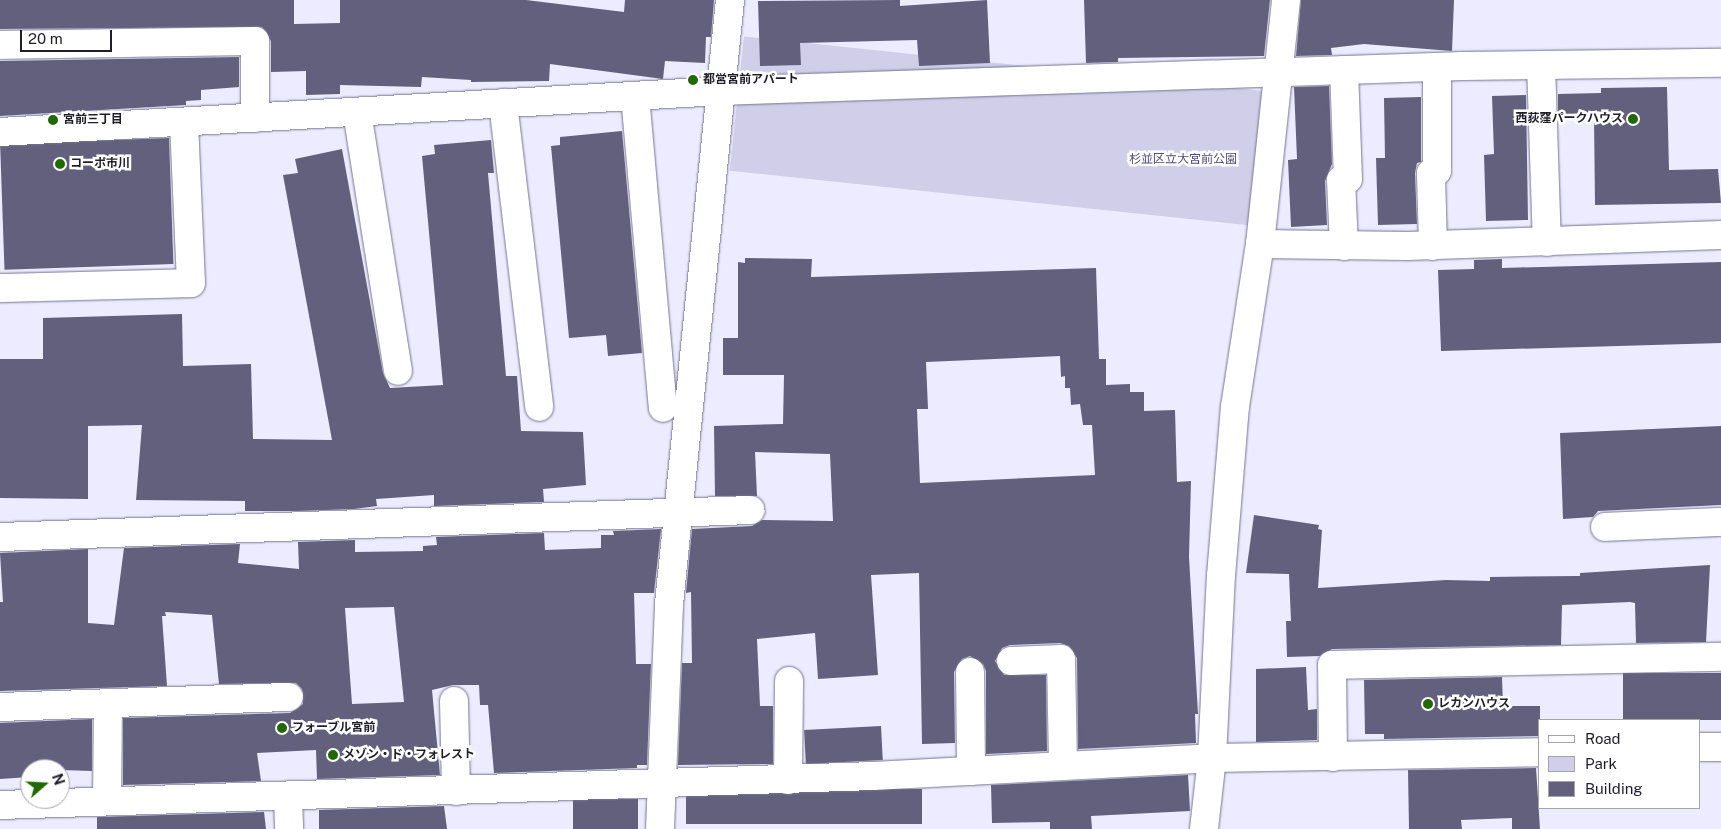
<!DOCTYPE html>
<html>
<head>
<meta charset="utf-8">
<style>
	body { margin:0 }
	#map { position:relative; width:1721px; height:829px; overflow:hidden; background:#ecebff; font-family:"Public Sans","Noto Sans JP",sans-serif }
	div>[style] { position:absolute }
	.green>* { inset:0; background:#d0cee8; transform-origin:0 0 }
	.building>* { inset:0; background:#62607c; transform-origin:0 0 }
	.roads { filter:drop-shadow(0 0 1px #767391) drop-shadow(0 0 1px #767391) }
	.minor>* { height:28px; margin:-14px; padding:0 14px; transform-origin:14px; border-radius:14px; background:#fff }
	.dots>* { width:14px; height:14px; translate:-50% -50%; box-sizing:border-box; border:2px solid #fff; border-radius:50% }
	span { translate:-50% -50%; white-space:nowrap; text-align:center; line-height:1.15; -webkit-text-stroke:5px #fff; paint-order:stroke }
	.poi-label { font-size:12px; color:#1e1d29; font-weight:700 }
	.left { translate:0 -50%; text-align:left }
	.right { translate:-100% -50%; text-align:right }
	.park-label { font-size:12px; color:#524c79 }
	.legend { position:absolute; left:1538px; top:719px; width:162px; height:90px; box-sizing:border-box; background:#fff; border:1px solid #a5a5a9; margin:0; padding:6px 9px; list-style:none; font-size:15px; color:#1e1d29 }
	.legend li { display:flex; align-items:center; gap:10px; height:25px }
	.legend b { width:25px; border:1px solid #a5a5a9 }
	.north { position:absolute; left:20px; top:759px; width:50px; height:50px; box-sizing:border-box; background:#fff; border:1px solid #a5a5a9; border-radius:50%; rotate:71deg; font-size:14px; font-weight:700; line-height:20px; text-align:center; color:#1e1d29 }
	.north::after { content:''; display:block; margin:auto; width:18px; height:22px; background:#226800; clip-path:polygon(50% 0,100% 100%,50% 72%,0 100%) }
	.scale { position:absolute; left:20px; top:30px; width:92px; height:22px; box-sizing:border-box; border:2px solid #1e1d29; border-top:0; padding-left:6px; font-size:15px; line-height:18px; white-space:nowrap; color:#1e1d29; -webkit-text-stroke:4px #fff; paint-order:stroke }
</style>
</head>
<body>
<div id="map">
	<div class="green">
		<i style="left:1263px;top:91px;width:135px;height:522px;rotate:96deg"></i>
	</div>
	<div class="building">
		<i style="clip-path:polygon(0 0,294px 0,294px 24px,340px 23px,340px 0,526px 0,624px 12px,625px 0,714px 0,711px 37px,706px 37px,705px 63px,665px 61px,663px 79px,550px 64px,549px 81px,471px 82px,471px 80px,422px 77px,421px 87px,340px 85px,340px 94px,306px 95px,306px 71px,271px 72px,271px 41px,262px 27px,0 29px)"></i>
		<i style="clip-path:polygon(900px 0,900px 6px,987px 0,990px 63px,919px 66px,917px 40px,800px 43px,801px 65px,760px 66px,758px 1px)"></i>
		<i style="clip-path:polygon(1084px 0,1270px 0,1264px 56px,1118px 58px,1118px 62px,1086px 63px)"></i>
		<i style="clip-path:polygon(1301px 0,1454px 0,1452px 51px,1364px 44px,1331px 48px,1332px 55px,1296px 56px)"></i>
		<i style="clip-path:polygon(239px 57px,239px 87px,201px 90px,201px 100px,186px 101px,186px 105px,0 116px,0 61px)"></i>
		<i style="clip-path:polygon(1329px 86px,1332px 164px,1325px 181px,1327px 225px,1291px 227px,1288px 160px,1297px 159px,1294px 87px)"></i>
		<i style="clip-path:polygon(1667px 87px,1669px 170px,1718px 169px,1721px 203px,1595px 205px,1594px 117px,1558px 118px,1558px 94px,1601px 93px,1601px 88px)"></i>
		<i style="clip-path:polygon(1526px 95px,1528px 220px,1486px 221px,1484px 155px,1494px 154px,1492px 96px)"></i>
		<i style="clip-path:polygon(1421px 97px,1421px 162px,1417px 163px,1415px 173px,1417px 224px,1378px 225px,1376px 158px,1385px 158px,1384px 98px)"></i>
		<i style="clip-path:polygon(622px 131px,642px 353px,608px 356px,606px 335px,569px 338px,551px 146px,560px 145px,560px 137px)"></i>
		<i style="left:169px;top:138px;width:126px;height:169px;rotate:88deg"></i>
		<i style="clip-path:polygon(491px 140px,494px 173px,488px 173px,506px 376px,517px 376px,521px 431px,583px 432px,586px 485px,543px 489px,544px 502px,434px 506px,434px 495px,376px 499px,377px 506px,354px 509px,298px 511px,245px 511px,245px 501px,136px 500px,142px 425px,88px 426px,88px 499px,0 498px,0 359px,43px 359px,43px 318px,182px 314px,183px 366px,251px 364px,253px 439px,332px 440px,283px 175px,298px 173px,295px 159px,342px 149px,383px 373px,390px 388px,443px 385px,422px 156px,435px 154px,434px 145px)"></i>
		<i style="clip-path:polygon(evenodd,745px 258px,812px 259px,811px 277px,1096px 268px,1099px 359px,1106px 359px,1106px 385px,1130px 384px,1130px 392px,1144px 392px,1144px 411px,1175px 410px,1177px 482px,1191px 481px,1189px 557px,1198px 714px,1195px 714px,1196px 743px,1078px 749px,1077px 658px,1069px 646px,1060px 643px,1010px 645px,1002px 648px,995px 661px,1004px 675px,1046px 675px,1047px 751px,986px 754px,986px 671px,983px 664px,970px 656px,962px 659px,954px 672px,955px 743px,922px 744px,919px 573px,871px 575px,878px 675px,818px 679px,815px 633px,757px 639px,760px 706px,773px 706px,773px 764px,678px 765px,682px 663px,692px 663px,691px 592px,686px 593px,692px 529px,752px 526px,762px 520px,833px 521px,830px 454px,755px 452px,757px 496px,715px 496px,714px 426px,783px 424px,784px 375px,723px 375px,723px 338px,738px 338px,738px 262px,745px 263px,745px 258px,1060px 356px,1061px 377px,1065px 376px,1065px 388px,1070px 388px,1071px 405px,1080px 404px,1083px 425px,1092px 425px,1095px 475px,920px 483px,917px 409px,928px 409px,926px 362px,1060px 356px)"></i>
		<i style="clip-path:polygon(1502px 259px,1502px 268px,1721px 262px,1721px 343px,1441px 351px,1438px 270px,1474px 269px,1474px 260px)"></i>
		<i style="clip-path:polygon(1721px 426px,1721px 505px,1598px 511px,1593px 517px,1563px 519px,1560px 433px)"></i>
		<i style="clip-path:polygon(1254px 515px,1319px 525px,1318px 529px,1322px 530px,1318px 588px,1446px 580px,1490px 581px,1490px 577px,1580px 576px,1580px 573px,1710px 565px,1706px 642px,1636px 643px,1635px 603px,1630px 602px,1562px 605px,1561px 645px,1332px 649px,1320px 656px,1287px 657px,1286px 621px,1291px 621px,1289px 574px,1246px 573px)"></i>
		<i style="clip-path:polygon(evenodd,661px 529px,654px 593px,634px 593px,636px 664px,651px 664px,647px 765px,637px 765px,637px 768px,494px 773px,488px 705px,480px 705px,479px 685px,453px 685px,432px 690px,440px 775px,317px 779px,316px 750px,257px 753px,261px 781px,123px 785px,123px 718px,290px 713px,303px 704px,302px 689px,296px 683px,219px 684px,212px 615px,165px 612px,166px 616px,162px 616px,167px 686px,0 691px,0 602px,3px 602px,0 553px,88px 549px,88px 623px,114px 625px,124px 548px,240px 544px,238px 563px,299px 569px,298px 542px,355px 540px,355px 552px,423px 551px,423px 546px,437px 545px,436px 537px,544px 533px,545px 550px,601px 548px,601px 535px,614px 535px,613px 531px,661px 529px,394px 607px,404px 702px,352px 704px,345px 608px,394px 607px)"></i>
		<i style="clip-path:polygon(1306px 667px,1308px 710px,1317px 709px,1317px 740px,1256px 742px,1256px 669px)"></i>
		<i style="left:1721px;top:673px;width:47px;height:98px;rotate:90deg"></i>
		<i style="clip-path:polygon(1502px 677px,1503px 706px,1540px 706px,1540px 736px,1384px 739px,1384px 734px,1365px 734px,1364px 680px)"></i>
		<i style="clip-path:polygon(92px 719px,92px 771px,30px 769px,30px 777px,0 779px,0 723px)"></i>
		<i style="left:881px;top:726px;width:34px;height:77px;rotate:87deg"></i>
		<i style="clip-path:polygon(1536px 768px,1540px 829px,1512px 829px,1512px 818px,1461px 820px,1462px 829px,1409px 829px,1408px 770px)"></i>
		<i style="clip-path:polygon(1188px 775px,1190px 811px,1091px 816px,1092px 829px,1050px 829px,1050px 822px,992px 823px,991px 785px)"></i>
		<i style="left:922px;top:789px;width:35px;height:236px;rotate:90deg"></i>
		<i style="left:638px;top:799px;width:30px;height:65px;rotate:90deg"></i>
		<i style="clip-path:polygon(444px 806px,447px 829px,319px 829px,319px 810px)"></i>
		<i style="clip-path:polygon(264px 812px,266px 829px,97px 829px,97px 817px)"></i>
	</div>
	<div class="roads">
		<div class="minor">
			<i style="left:0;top:45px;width:255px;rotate:-0.9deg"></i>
			<i style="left:255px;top:41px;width:77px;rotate:90deg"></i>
			<i style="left:1541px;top:65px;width:177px;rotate:88.1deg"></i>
			<i style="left:635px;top:96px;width:313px;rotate:84.9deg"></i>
			<i style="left:503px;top:103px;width:306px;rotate:83.2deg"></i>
			<i style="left:357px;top:112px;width:262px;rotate:81deg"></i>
			<i style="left:0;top:132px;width:720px;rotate:-3.26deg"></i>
			<i style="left:719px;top:91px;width:744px;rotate:-1.92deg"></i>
			<i style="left:1463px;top:66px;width:258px;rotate:-0.7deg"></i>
			<i style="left:1260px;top:244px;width:148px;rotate:0.8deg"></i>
			<i style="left:1408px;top:246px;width:313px;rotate:-2deg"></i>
			<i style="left:1344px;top:246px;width:66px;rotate:-92.6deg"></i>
			<i style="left:1341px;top:180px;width:7px;rotate:-8deg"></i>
			<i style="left:1348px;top:179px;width:109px;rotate:-92.1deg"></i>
			<i style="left:1433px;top:246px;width:73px;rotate:-91.6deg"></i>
			<i style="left:1431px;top:173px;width:6px;rotate:-18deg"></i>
			<i style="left:1437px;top:171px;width:104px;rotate:-90deg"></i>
			<i style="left:0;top:288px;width:191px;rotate:-1.5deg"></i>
			<i style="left:191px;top:283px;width:161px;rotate:-92.5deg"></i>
			<i style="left:1605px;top:527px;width:116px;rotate:-2.5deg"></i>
			<i style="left:0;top:537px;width:751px;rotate:-2.06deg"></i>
			<i style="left:1011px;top:661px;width:50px;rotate:-2.3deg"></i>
			<i style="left:1061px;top:659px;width:107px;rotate:88.9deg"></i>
			<i style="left:970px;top:672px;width:99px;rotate:89.4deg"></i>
			<i style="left:454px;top:701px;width:90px;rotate:88.7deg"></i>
			<i style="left:0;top:707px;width:289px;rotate:-2deg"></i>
			<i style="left:1700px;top:747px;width:21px"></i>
			<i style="left:1333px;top:757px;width:92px;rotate:-90.6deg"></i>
			<i style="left:1332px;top:665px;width:389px;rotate:-1.2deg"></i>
			<i style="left:788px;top:780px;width:99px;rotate:-89.4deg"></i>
			<i style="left:288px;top:797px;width:32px;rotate:88deg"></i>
			<i style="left:107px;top:801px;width:98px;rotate:-89.4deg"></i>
			<i style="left:0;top:805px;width:873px;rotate:-1.9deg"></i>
			<i style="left:873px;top:776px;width:339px;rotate:-3deg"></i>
			<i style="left:1212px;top:758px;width:328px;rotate:-1deg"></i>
			<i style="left:660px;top:829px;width:225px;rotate:-87.7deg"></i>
			<i style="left:669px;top:604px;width:607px;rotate:-84.23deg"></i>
			<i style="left:1204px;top:829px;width:71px;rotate:-83.6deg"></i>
			<i style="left:1212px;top:758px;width:182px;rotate:-87.2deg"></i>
			<i style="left:1221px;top:576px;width:170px;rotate:-85.3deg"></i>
			<i style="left:1235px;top:407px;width:165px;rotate:-81.3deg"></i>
			<i style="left:1260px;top:244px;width:245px;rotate:-83.9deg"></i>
		</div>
	</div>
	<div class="dots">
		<i style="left:693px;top:80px;background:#226800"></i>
		<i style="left:1633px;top:119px;background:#226800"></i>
		<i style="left:53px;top:120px;background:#226800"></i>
		<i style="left:60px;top:164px;background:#226800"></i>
		<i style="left:1428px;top:704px;background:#226800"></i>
		<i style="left:282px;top:728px;background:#226800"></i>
		<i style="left:333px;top:755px;background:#226800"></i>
	</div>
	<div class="poi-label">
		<span class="left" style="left:703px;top:80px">都営宮前アパート</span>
		<span class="right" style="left:1623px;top:119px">西荻窪パークハウス</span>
		<span class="left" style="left:63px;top:120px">宮前三丁目</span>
		<span class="left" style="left:70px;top:164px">コーポ市川</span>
		<span class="left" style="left:1438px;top:704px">レカンハウス</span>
		<span class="left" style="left:292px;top:728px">フォーブル宮前</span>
		<span class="left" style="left:343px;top:755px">メゾン・ド・フォレスト</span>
	</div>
	<div class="park-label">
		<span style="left:1183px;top:160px">杉並区立大宮前公園</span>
	</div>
	<ul class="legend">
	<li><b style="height:6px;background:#fff"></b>Road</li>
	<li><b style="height:14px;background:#d0cee8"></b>Park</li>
	<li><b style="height:14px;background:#62607c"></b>Building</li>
	</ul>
	<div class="north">N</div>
	<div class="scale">20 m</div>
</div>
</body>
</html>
